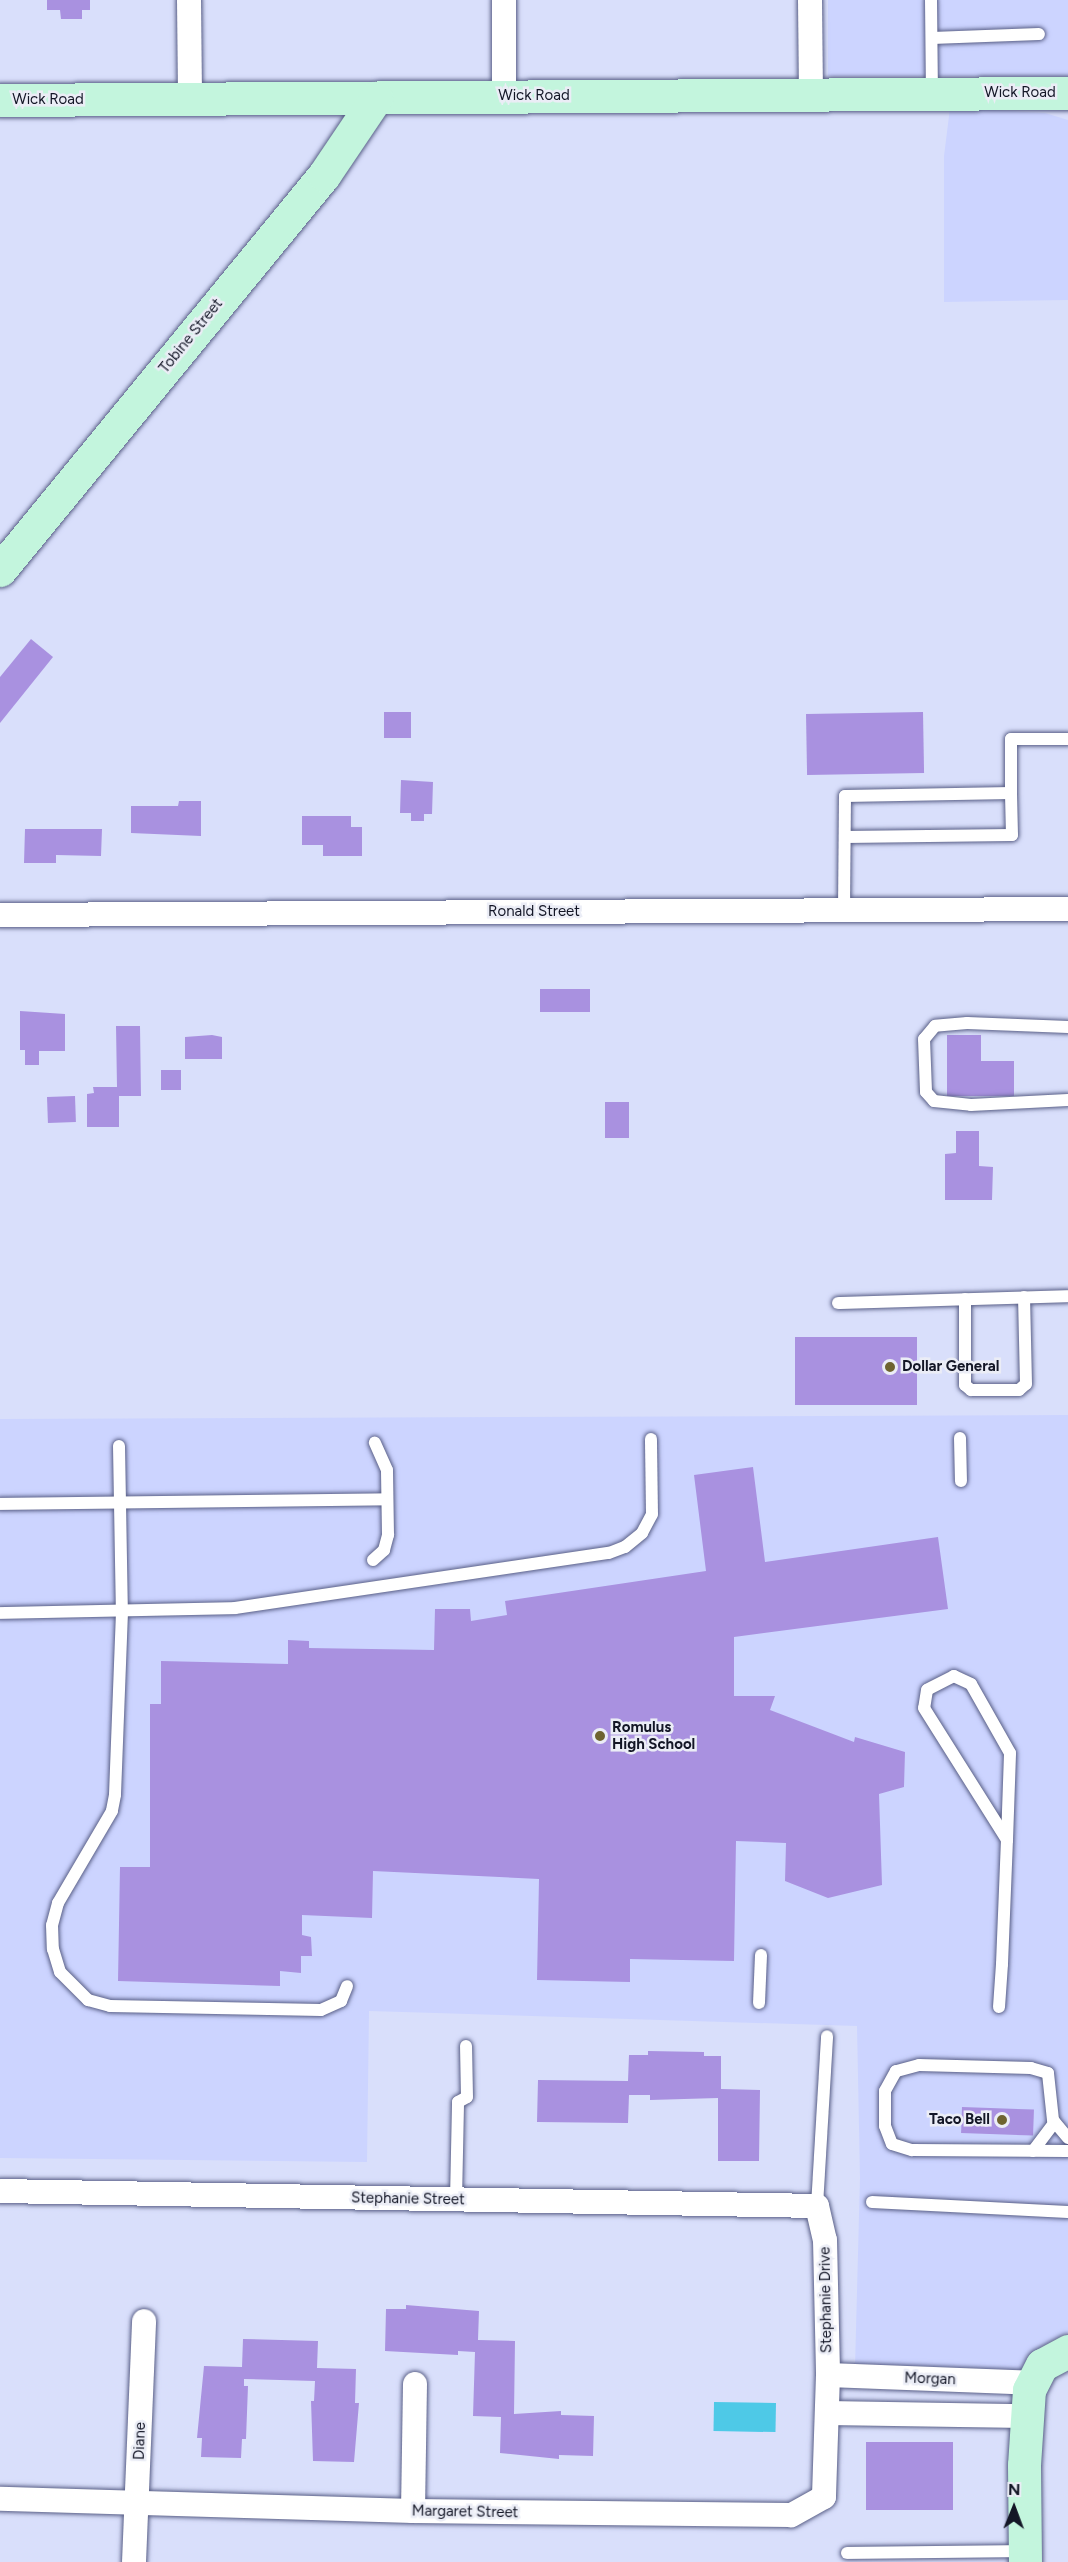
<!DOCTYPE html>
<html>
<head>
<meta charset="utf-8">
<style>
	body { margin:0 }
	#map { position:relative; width:1068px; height:2562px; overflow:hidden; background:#d9dffb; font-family:Figtree,sans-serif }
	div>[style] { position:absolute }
	.built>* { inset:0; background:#ccd4ff; transform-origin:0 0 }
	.water>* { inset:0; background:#4ec9e7; transform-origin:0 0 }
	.building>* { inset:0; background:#a991e0; transform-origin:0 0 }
	.roads { filter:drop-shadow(0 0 2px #595f87) drop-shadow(0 0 2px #595f87) }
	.lane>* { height:12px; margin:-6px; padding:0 6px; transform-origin:6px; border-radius:6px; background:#fff }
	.street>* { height:24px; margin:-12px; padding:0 12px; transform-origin:12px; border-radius:12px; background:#fff }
	.secondary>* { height:33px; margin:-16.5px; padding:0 16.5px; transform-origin:16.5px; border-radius:16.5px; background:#c3f5dd }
	.dots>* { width:16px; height:16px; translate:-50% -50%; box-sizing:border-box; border:3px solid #ebedf6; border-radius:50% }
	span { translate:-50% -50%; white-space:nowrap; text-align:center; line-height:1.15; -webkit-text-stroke:5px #ebedf6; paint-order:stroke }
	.street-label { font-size:15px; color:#131626 }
	.poi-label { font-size:15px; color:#131626; font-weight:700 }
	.left { translate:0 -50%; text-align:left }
	.right { translate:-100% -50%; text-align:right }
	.north { position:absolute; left:984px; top:2478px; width:60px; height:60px; -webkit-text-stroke:4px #ebedf6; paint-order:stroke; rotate:1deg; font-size:16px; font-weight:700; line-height:24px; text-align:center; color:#131626 }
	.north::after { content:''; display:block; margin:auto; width:21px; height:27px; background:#131626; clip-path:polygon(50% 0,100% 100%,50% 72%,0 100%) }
</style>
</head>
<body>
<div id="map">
	<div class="built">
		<i style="left:828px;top:0;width:240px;height:76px"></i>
		<i style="clip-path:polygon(950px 108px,1045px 113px,1068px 120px,1068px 300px,944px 302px,944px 156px)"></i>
		<i style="clip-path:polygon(1068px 1415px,1068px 2332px,1042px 2346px,1023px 2370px,855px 2367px,860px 2178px,857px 2026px,369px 2011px,367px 2162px,0 2158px,0 1419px)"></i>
	</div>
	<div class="water">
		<i style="left:714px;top:2402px;width:62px;height:29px;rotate:1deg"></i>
	</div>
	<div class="building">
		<i style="clip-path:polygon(47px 0,90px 0,90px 10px,82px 10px,82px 19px,61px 19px,60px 10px,47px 10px)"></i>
		<i style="clip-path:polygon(31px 639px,53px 657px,0 723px,0 677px)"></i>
		<i style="left:384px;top:712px;width:27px;height:26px"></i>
		<i style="left:923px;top:712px;width:61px;height:117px;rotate:89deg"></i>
		<i style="clip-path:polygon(401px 780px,433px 782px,432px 814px,424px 814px,424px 821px,411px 821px,411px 813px,400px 813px)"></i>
		<i style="clip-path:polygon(179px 801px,201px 801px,201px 836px,131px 833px,131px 806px,178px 806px)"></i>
		<i style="clip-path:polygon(302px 816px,351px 816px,351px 827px,362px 827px,362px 856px,323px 856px,323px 845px,302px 845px)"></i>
		<i style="clip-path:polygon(25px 829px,102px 829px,101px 856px,56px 855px,56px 863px,24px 863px)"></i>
		<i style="left:540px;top:989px;width:50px;height:23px"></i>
		<i style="clip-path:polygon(20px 1011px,65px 1014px,65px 1051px,39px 1051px,39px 1065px,25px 1065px,25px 1050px,20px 1050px)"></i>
		<i style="clip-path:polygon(116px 1026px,140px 1026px,141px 1096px,119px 1096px,119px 1127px,87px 1127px,87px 1094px,94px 1093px,93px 1087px,117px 1087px)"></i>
		<i style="clip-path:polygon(212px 1035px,222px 1037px,222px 1059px,185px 1059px,185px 1037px)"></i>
		<i style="clip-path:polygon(947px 1035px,981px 1035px,981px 1061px,1014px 1061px,1014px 1096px,947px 1096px)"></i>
		<i style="left:161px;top:1070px;width:20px;height:20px"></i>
		<i style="left:75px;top:1096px;width:26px;height:28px;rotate:88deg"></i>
		<i style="left:605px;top:1102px;width:24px;height:36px"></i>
		<i style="clip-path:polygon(956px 1131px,979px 1131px,979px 1166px,993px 1167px,992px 1200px,945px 1200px,945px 1154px,956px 1153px)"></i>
		<i style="left:795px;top:1337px;width:122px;height:68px"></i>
		<i style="clip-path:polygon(753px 1467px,765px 1562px,938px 1537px,948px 1609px,734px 1637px,734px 1696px,775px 1696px,770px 1710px,854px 1742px,855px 1737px,905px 1752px,904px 1787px,879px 1794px,882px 1885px,828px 1898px,785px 1881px,786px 1843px,736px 1841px,734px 1961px,630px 1959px,630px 1982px,537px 1980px,539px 1879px,373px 1871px,372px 1918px,302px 1915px,302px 1935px,311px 1937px,312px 1956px,301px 1956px,301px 1973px,280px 1971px,280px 1986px,118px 1981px,120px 1867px,150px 1867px,150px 1704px,161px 1704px,161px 1661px,288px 1664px,288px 1640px,309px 1641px,309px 1648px,434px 1650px,435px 1609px,470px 1609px,471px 1621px,507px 1615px,505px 1601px,706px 1571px,694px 1475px)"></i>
		<i style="clip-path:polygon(648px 2051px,704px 2052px,704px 2056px,721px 2056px,721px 2089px,760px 2090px,759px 2161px,718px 2161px,718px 2098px,650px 2100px,650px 2095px,629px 2095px,628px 2123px,537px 2122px,538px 2080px,628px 2081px,629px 2055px,648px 2055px)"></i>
		<i style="left:962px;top:2107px;width:72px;height:26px;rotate:2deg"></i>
		<i style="clip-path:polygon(406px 2305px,479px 2311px,478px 2340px,515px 2341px,514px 2414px,561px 2411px,561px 2415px,594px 2416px,593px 2456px,559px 2455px,559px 2459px,500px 2453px,501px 2417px,473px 2416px,475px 2352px,458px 2351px,458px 2355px,385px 2351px,386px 2309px,406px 2309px)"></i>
		<i style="clip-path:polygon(243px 2339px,318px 2341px,317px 2368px,356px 2369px,355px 2403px,359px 2403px,354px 2462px,313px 2461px,311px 2401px,314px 2401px,315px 2381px,244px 2379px,244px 2386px,248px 2386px,246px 2439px,242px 2439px,241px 2458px,201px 2457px,202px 2438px,197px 2438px,204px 2366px,242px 2367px)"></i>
		<i style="left:953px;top:2442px;width:68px;height:87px;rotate:90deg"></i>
	</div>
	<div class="roads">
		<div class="lane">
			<i style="left:931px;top:0;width:92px;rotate:89.4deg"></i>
			<i style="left:932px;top:38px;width:107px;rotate:-2.1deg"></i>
			<i style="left:845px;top:837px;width:167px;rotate:-0.7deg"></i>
			<i style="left:1012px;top:835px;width:42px;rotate:-91.4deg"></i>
			<i style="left:844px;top:910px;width:114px;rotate:-89.5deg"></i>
			<i style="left:845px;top:796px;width:166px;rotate:-1deg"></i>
			<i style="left:1011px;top:793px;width:54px;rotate:-90deg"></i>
			<i style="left:1011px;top:739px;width:57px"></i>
			<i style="left:1068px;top:1027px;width:101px;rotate:-177.7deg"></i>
			<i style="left:967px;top:1023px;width:32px;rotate:175deg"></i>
			<i style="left:935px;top:1026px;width:17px;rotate:130deg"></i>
			<i style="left:924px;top:1039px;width:53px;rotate:87.8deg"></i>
			<i style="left:926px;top:1092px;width:12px;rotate:48deg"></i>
			<i style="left:934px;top:1101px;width:37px;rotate:6deg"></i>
			<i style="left:971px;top:1105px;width:97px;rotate:-3deg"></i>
			<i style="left:965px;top:1299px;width:86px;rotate:90deg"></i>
			<i style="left:965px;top:1385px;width:8px;rotate:40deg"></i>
			<i style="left:971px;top:1390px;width:48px"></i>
			<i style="left:1019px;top:1390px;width:9px;rotate:-41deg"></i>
			<i style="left:1026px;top:1384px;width:87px;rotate:-91.3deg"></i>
			<i style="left:838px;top:1303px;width:230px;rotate:-1.7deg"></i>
			<i style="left:960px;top:1438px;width:43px;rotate:88.7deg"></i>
			<i style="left:119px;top:1446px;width:166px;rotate:89deg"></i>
			<i style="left:122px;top:1612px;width:183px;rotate:92.2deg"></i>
			<i style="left:115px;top:1795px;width:16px;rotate:101deg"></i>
			<i style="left:112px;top:1811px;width:107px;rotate:120.4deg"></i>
			<i style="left:58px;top:1903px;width:23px;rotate:105deg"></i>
			<i style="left:52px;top:1925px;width:24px;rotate:88deg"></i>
			<i style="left:53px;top:1949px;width:24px;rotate:73deg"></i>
			<i style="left:60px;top:1972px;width:40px;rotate:45deg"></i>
			<i style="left:88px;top:2000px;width:23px;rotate:15deg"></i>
			<i style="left:110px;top:2006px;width:211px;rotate:1.1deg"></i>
			<i style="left:321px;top:2010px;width:22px;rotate:-24deg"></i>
			<i style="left:341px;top:2001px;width:16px;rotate:-68deg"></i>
			<i style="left:0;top:1504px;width:387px;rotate:-0.7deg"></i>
			<i style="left:373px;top:1560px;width:15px;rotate:-42deg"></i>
			<i style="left:384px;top:1550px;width:16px;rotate:-75deg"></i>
			<i style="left:388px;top:1535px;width:65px;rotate:-90.9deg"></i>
			<i style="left:387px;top:1470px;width:30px;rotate:-114deg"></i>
			<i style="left:0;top:1613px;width:235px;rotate:-1.2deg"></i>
			<i style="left:235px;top:1608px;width:378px;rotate:-8.4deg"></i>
			<i style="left:609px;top:1553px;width:17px;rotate:-21deg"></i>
			<i style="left:625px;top:1547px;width:22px;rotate:-39deg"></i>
			<i style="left:642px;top:1533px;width:21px;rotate:-62deg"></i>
			<i style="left:652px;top:1514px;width:75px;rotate:-90.8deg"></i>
			<i style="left:759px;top:2003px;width:48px;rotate:-87.6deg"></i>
			<i style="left:999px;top:2007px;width:43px;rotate:-86deg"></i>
			<i style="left:1002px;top:1964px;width:124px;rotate:-87.7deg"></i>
			<i style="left:1007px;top:1840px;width:87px;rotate:-88deg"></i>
			<i style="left:1010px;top:1753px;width:79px;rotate:-119.5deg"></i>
			<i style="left:971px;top:1684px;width:19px;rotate:-155deg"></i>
			<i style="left:954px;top:1676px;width:30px;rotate:153deg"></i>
			<i style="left:927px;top:1690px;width:18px;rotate:99deg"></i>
			<i style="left:924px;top:1708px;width:156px;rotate:57.8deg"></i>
			<i style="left:1068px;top:2138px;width:23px;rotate:-130deg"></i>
			<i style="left:1053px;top:2120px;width:47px;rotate:-96.1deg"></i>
			<i style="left:1048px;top:2073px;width:18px;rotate:-164deg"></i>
			<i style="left:1031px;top:2068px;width:112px;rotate:-178.5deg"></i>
			<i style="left:919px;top:2065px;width:24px;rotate:165deg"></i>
			<i style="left:896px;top:2071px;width:23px;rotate:119deg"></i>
			<i style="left:885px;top:2091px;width:35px;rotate:90deg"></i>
			<i style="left:885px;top:2126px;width:19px;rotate:69deg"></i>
			<i style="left:892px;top:2144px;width:21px;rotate:17deg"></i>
			<i style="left:912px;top:2150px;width:156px;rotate:0.4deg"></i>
			<i style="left:1033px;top:2151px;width:36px;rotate:-53deg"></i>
			<i style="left:456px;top:2200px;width:98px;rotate:-88.8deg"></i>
			<i style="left:458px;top:2102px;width:10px;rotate:-29deg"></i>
			<i style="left:467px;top:2097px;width:51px;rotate:-91.1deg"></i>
			<i style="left:872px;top:2202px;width:196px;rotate:2.9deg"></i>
			<i style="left:817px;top:2206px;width:170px;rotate:-86.6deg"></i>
			<i style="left:847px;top:2553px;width:177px;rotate:-0.6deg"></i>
		</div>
		<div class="street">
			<i style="left:189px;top:0;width:100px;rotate:89.4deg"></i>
			<i style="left:504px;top:0;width:97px;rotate:90deg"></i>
			<i style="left:810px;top:0;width:94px;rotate:89.4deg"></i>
			<i style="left:0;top:915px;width:1068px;rotate:-0.32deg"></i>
			<i style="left:0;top:2191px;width:817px;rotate:1.05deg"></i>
			<i style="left:817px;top:2206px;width:35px;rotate:77deg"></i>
			<i style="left:825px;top:2240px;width:135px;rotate:88.7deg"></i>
			<i style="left:828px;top:2375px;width:122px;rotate:91.9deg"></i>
			<i style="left:824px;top:2497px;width:38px;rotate:151deg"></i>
			<i style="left:791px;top:2515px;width:378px;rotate:-179.4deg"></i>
			<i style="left:413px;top:2511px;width:413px;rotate:-178.3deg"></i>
			<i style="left:828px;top:2375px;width:204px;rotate:2.2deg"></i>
			<i style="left:827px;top:2413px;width:199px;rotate:0.9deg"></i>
			<i style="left:413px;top:2511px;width:127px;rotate:-89.1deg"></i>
			<i style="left:134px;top:2562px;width:241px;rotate:-87.6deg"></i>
		</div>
		<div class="secondary">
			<i style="left:0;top:100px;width:1068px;rotate:-0.38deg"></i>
			<i style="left:0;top:570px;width:511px;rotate:-50.64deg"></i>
			<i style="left:324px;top:175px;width:93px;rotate:-56deg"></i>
			<i style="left:1025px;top:2562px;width:97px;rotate:-90.6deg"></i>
			<i style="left:1024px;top:2465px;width:75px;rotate:-86.2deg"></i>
			<i style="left:1029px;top:2390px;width:28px;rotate:-63deg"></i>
			<i style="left:1042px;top:2365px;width:30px;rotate:-28deg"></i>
		</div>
	</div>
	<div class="dots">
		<i style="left:890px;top:1367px;background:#6e6330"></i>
		<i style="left:600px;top:1736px;background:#6e6330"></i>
		<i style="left:1002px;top:2120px;background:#6e6330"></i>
	</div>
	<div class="street-label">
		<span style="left:1020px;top:93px">Wick Road</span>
		<span style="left:534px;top:96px">Wick Road</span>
		<span style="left:48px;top:100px">Wick Road</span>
		<span style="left:191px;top:336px;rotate:-51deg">Tobine Street</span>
		<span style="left:534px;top:912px">Ronald Street</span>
		<span style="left:408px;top:2199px;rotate:1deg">Stephanie Street</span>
		<span style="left:826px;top:2300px;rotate:-91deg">Stephanie Drive</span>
		<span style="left:930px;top:2379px;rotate:2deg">Morgan</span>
		<span style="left:140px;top:2441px;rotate:-88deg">Diane</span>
		<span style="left:465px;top:2512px;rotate:1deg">Margaret Street</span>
	</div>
	<div class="poi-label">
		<span class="left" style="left:902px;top:1367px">Dollar General</span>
		<span class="left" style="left:612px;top:1736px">Romulus<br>High School</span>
		<span class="right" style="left:990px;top:2120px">Taco Bell</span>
	</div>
	<div class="north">N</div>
</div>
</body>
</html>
